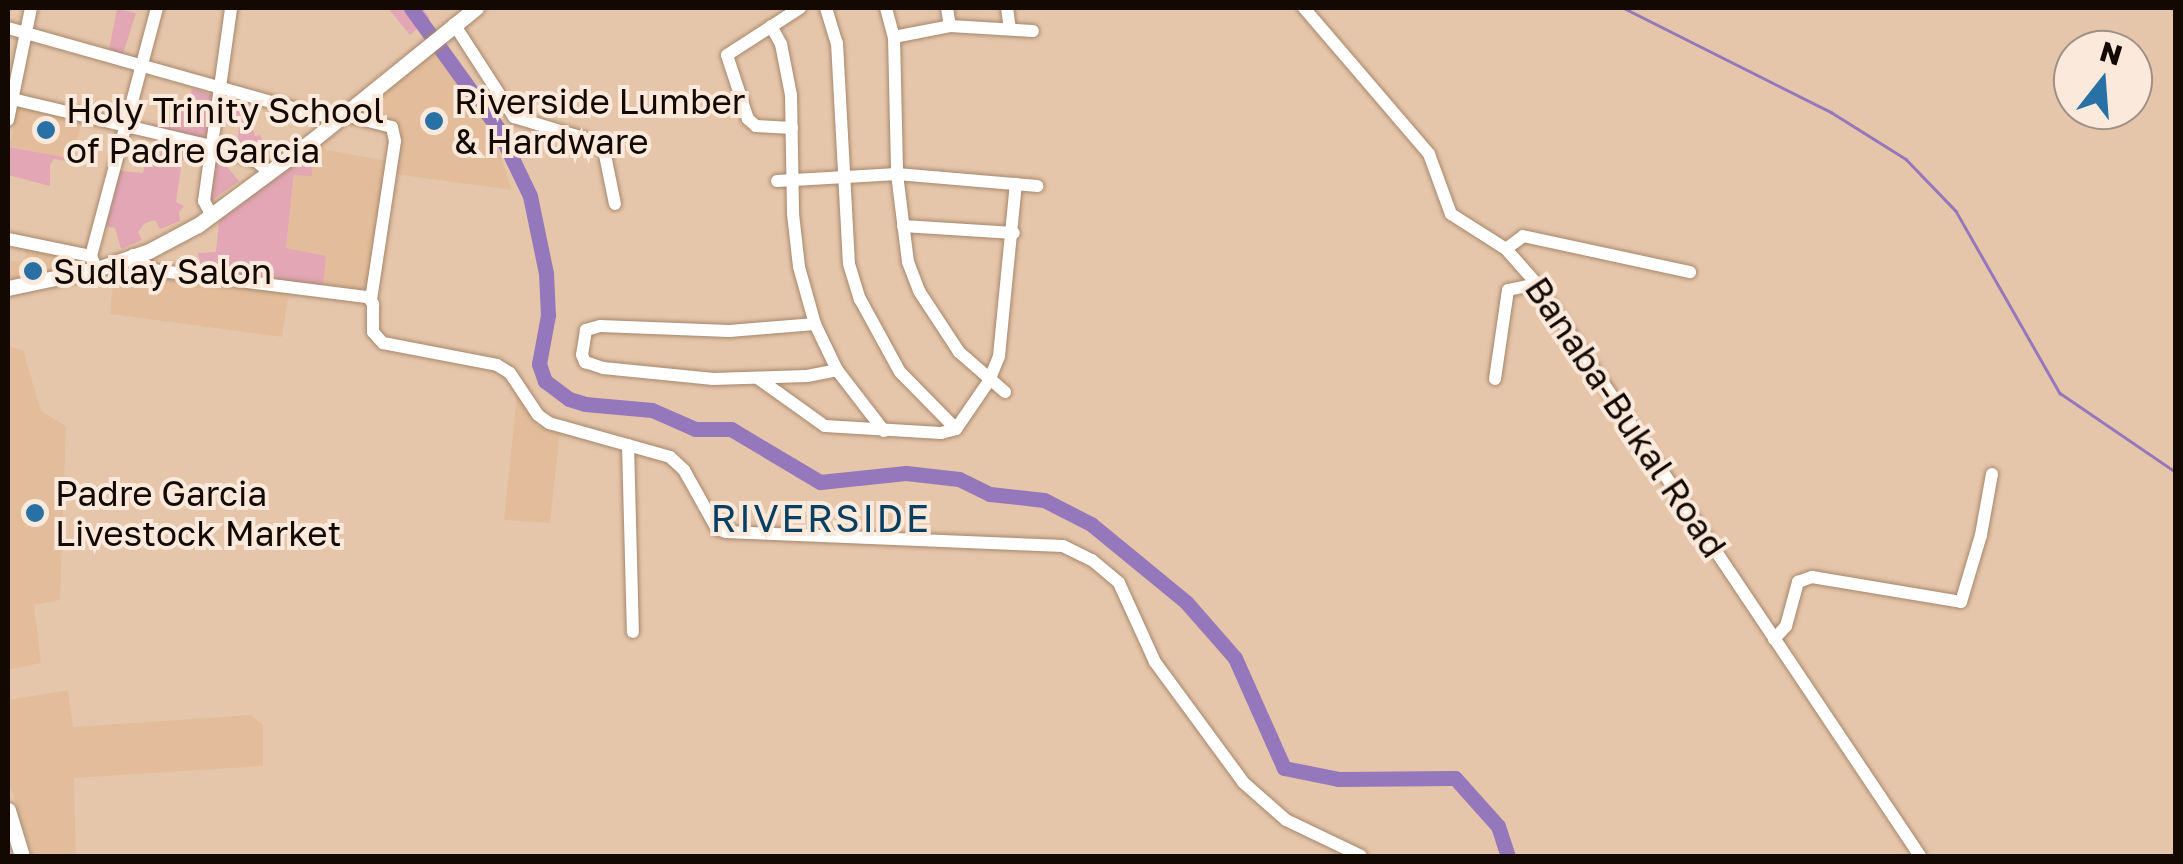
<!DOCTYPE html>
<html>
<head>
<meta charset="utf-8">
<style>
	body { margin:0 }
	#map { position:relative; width:2183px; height:864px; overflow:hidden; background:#e6c6aa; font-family:"Golos Text",sans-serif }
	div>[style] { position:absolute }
	.built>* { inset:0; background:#e3bd9b; transform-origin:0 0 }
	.green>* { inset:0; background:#e2a6b4 }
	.stream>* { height:2.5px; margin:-1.25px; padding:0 1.25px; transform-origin:1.25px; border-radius:1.25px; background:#9577bb }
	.river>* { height:15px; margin:-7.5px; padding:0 7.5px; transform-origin:7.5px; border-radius:7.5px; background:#9577bb }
	.roads { filter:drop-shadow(0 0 2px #a5876c) drop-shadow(0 0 2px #a5876c) }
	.minor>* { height:12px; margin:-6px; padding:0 6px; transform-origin:6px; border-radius:6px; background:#fff }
	.major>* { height:15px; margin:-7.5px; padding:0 7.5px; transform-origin:7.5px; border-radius:7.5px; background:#fff }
	.dots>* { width:28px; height:28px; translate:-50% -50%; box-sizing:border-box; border:5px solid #fbeadc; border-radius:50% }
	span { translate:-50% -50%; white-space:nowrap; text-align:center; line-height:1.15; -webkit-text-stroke:8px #fbeadc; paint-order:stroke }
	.poi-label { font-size:35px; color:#140902 }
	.left { translate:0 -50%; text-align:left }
	.street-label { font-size:35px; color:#140902 }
	.neighbourhood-label { font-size:38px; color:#0a3f62; letter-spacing:2.5px }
	.frame { position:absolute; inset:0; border:10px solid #140902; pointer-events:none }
	.north { position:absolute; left:2053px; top:30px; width:100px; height:100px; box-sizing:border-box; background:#fbeadc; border:2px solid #9f9085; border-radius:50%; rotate:17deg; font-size:28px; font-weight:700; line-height:40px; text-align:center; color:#140902 }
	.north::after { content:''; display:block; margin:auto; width:35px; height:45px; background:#2971a5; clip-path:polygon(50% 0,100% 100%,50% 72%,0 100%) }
</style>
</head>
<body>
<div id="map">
	<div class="built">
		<i style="clip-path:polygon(436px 51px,492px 131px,512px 190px,395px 174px,402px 126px,366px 117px,360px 111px)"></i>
		<i style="left:19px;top:104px;width:65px;height:43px;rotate:13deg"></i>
		<i style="clip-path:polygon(321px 143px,327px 150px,387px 161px,370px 292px,323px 285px,325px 256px,286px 248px,296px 164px)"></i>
		<i style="clip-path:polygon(26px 248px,56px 253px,53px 273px,8px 279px,8px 261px,25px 261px)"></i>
		<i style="clip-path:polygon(120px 271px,289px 292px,282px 337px,110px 314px,114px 273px)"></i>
		<i style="clip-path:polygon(8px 346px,23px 350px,41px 411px,66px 426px,60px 600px,34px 605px,41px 663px,8px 670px)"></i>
		<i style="clip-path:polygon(517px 394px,537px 426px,560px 431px,550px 523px,504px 520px)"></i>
		<i style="clip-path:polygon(68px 690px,73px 727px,251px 715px,263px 725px,263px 766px,74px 778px,76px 856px,33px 856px,8px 779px,8px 700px)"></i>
	</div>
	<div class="green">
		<i style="clip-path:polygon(388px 8px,422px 8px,430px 18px,410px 35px)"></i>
		<i style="clip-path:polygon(117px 9px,136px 13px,123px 54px,109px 50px)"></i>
		<i style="clip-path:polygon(192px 88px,213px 95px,208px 140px,154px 126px,160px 120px,177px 122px,181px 107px,189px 107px)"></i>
		<i style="clip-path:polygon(224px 98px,244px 103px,255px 136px,260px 135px,269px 153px,266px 160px,237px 149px,239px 127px,221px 122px)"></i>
		<i style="clip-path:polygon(166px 138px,206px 151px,203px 166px,187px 157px,182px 161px,176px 202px,184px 206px,179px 212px,180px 221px,160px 229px,155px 220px,145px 223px,138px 232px,142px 240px,121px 249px,115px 228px,105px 226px,120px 171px,143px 173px,146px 161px,157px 163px)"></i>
		<i style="clip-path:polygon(10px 147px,67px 158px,66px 161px,54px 159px,50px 164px,50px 186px,8px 175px)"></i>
		<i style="clip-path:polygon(311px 151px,312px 176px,294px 175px,286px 248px,326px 256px,323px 285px,202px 273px,198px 253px,216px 252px,219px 221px)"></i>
		<i style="clip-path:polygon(217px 155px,239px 181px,211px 201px,208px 192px)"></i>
	</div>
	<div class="stream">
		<i style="left:1624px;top:8px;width:232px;rotate:26.7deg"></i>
		<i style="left:1831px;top:112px;width:89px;rotate:32.1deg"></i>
		<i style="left:1906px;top:159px;width:72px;rotate:46.1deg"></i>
		<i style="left:1956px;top:211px;width:210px;rotate:60.3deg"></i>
		<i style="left:2060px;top:393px;width:140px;rotate:34.3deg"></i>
	</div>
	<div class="river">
		<i style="left:411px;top:8px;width:147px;rotate:54.1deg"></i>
		<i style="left:497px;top:127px;width:76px;rotate:64.4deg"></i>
		<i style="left:530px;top:196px;width:79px;rotate:78.3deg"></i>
		<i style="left:546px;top:273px;width:42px;rotate:87.3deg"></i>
		<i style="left:548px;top:315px;width:50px;rotate:100.4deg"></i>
		<i style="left:539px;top:364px;width:18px;rotate:71deg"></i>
		<i style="left:545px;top:381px;width:30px;rotate:37deg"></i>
		<i style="left:569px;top:399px;width:17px;rotate:17deg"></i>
		<i style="left:585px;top:404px;width:67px;rotate:5.1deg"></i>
		<i style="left:652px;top:410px;width:47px;rotate:23.8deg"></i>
		<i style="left:695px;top:429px;width:36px"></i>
		<i style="left:731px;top:429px;width:104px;rotate:30.8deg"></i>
		<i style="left:820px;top:482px;width:86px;rotate:-6deg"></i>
		<i style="left:906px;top:473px;width:53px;rotate:6.5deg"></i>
		<i style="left:959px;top:479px;width:34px;rotate:26deg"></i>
		<i style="left:990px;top:494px;width:54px;rotate:6.3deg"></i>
		<i style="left:1044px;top:500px;width:53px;rotate:27.1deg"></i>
		<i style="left:1091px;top:524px;width:123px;rotate:39.4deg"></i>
		<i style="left:1186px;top:602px;width:74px;rotate:48.8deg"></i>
		<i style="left:1235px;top:658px;width:120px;rotate:66deg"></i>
		<i style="left:1284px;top:768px;width:55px;rotate:11.5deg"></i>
		<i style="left:1338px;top:779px;width:117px;rotate:-0.5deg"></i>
		<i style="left:1455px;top:778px;width:64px;rotate:48.1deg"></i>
		<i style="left:1498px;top:826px;width:32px;rotate:72deg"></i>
	</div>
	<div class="roads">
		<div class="minor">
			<i style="left:826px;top:8px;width:37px;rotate:73deg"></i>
			<i style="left:837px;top:43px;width:221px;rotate:86.9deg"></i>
			<i style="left:849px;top:264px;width:37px;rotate:73deg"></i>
			<i style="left:860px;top:299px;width:83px;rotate:61.3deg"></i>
			<i style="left:900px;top:372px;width:80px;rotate:45.5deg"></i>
			<i style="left:886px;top:8px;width:30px;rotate:75deg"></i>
			<i style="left:894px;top:37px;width:137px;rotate:88.7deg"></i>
			<i style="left:897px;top:174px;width:89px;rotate:82.9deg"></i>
			<i style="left:908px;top:262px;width:31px;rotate:69deg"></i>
			<i style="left:919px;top:291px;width:73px;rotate:56.7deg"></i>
			<i style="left:959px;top:352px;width:61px;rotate:41deg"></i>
			<i style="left:947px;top:8px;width:18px;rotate:81deg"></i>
			<i style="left:1007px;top:8px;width:21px;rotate:82deg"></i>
			<i style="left:1304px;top:8px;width:192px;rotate:49.4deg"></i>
			<i style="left:1429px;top:154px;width:64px;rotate:69.9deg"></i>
			<i style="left:1451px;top:214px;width:65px;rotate:32.5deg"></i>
			<i style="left:1506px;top:249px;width:47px;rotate:48.5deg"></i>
			<i style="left:1537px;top:284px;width:688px;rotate:56.19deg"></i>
			<i style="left:454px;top:24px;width:111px;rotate:57.2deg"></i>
			<i style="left:514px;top:117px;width:76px;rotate:16.8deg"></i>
			<i style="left:587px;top:139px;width:20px;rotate:33deg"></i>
			<i style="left:604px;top:150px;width:55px;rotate:78.5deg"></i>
			<i style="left:771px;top:26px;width:21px;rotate:61deg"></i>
			<i style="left:781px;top:44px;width:52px;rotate:78.9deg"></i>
			<i style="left:791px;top:95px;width:119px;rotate:89deg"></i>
			<i style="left:793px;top:214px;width:53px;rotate:83.5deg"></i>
			<i style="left:799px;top:267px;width:59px;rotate:74.3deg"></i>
			<i style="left:815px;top:324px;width:51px;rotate:64.4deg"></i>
			<i style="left:837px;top:370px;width:77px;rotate:52.4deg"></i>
			<i style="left:8px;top:28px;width:321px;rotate:15.7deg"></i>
			<i style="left:317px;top:115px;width:36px;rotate:3deg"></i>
			<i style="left:353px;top:117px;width:40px;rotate:14.4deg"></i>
			<i style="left:392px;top:127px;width:14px;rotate:78deg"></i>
			<i style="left:395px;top:141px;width:160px;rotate:98.6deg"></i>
			<i style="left:894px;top:37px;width:57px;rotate:-11.1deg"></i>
			<i style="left:950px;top:26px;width:83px;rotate:3.4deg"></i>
			<i style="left:8px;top:98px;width:209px;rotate:13.3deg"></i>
			<i style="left:211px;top:146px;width:47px;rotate:18.4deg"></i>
			<i style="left:256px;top:161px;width:18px;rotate:41deg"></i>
			<i style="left:8px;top:120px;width:114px;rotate:-78.4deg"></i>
			<i style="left:792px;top:128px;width:36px;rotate:-177deg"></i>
			<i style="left:756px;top:126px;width:11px;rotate:-139deg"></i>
			<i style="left:748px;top:119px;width:67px;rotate:-108.2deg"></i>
			<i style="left:727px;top:55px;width:87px;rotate:-32.8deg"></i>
			<i style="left:777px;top:181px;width:120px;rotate:-3.3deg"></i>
			<i style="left:897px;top:174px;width:141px;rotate:4.9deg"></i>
			<i style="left:212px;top:216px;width:17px;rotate:-118deg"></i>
			<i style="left:204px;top:201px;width:195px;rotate:-82deg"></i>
			<i style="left:903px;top:226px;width:111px;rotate:3.6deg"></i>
			<i style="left:8px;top:239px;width:85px;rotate:11.6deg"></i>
			<i style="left:91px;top:256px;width:8px;rotate:67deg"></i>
			<i style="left:1506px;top:249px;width:21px;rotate:-37deg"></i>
			<i style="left:1523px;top:236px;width:171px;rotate:12.2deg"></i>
			<i style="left:133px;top:255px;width:25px;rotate:37deg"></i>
			<i style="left:153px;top:270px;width:217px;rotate:7.2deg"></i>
			<i style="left:368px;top:297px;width:9px;rotate:54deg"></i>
			<i style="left:373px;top:304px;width:28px;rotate:90deg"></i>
			<i style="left:373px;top:332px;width:15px;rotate:48deg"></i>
			<i style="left:383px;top:343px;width:116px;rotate:10.9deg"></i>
			<i style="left:497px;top:365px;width:15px;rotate:32deg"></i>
			<i style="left:510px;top:373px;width:50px;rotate:56.3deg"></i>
			<i style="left:538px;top:415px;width:14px;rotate:36deg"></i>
			<i style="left:549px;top:423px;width:126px;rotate:15.7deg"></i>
			<i style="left:670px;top:457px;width:19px;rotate:43deg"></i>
			<i style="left:684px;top:470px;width:68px;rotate:60.8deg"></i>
			<i style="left:717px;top:529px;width:9px;rotate:18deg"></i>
			<i style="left:726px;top:532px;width:337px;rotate:2.4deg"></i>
			<i style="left:1063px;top:546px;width:32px;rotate:26deg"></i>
			<i style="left:1092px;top:560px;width:35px;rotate:40deg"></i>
			<i style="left:1119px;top:583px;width:87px;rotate:65.5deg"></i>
			<i style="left:1155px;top:662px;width:150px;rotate:53.7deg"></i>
			<i style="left:1244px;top:783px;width:56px;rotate:41.4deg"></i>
			<i style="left:1286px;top:820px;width:83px;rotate:25.6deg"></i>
			<i style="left:91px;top:256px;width:257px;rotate:-75.1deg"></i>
			<i style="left:815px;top:324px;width:86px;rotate:175.3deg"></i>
			<i style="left:729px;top:331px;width:129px;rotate:-177.8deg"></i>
			<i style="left:600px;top:326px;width:15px;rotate:164deg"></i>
			<i style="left:586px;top:330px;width:25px;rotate:99deg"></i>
			<i style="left:582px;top:355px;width:8px;rotate:67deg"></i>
			<i style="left:585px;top:362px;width:19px;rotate:18deg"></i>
			<i style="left:603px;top:368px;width:111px;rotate:5.7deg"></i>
			<i style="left:713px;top:379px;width:94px;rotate:-1.8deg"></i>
			<i style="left:807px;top:376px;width:31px;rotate:-11deg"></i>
			<i style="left:759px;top:379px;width:81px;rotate:35.5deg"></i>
			<i style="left:825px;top:426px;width:116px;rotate:3.5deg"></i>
			<i style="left:941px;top:433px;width:16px;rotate:-15deg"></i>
			<i style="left:956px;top:429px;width:58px;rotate:-55.5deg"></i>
			<i style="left:989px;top:381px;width:27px;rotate:-68deg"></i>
			<i style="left:999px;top:356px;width:173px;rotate:-84.4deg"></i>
			<i style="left:1495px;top:379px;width:90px;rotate:-81.7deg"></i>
			<i style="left:1508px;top:290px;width:30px;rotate:-12deg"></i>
			<i style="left:628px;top:445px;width:187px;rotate:88.5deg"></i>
			<i style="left:1774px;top:639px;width:18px;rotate:-47deg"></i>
			<i style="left:1786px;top:626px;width:46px;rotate:-74.7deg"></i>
			<i style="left:1798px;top:582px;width:15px;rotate:-20deg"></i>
			<i style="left:1812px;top:577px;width:151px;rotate:9.5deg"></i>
			<i style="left:1961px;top:602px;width:70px;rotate:-73.4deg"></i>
			<i style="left:1981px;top:535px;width:62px;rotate:-79.8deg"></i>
		</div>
		<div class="major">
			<i style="left:8px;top:288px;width:91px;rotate:-12.1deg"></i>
			<i style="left:97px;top:269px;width:55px;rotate:-19.1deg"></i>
			<i style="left:149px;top:251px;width:55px;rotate:-28deg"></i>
			<i style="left:198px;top:225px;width:138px;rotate:-36.5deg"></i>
			<i style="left:309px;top:143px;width:215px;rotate:-39deg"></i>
			<i style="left:8px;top:810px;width:48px;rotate:73.1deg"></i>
		</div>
	</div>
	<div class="dots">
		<i style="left:434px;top:121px;background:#2971a5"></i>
		<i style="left:46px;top:130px;background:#2971a5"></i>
		<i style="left:33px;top:271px;background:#2971a5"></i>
		<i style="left:35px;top:513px;background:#2971a5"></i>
	</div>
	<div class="poi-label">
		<span class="left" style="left:454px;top:121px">Riverside Lumber<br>&amp; Hardware</span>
		<span class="left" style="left:66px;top:130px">Holy Trinity School<br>of Padre Garcia</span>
		<span class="left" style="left:53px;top:271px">Sudlay Salon</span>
		<span class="left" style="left:55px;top:513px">Padre Garcia<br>Livestock Market</span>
	</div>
	<div class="street-label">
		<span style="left:1626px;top:417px;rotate:56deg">Banaba-Bukal Road</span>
	</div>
	<div class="neighbourhood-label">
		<span style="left:821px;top:518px">RIVERSIDE</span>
	</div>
	<div class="frame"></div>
	<div class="north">N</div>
</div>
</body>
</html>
